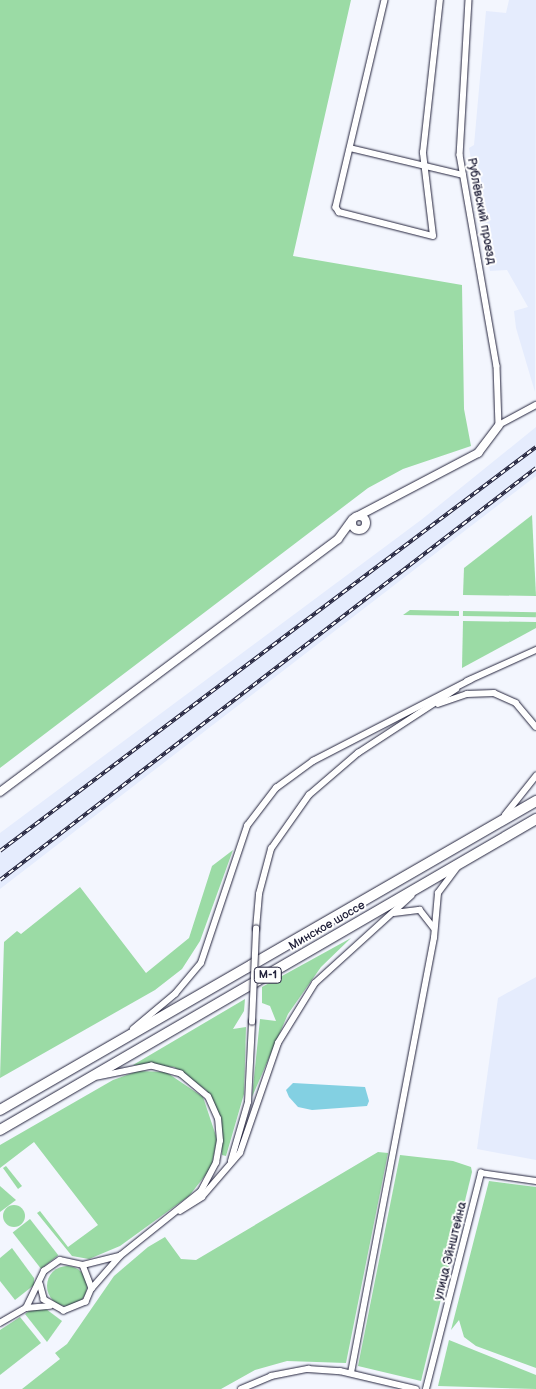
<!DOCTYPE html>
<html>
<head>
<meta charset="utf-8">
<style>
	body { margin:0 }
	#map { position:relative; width:536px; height:1389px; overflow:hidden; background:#f3f6fe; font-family:"Balsamiq Sans",sans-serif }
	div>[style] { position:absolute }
	.built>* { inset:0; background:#e5ecfd }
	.green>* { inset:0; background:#9bdba5; transform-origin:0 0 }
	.round { border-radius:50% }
	.water>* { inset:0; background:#83d0e2 }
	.roads { filter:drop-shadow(0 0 1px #22223b) drop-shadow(0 0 1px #22223b) }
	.street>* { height:5.5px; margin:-2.75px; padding:0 2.75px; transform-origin:2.75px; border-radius:2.75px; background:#fff }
	.secondary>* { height:8px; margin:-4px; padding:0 4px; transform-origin:4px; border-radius:4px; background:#fff }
	.secondary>.ring { margin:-4px; padding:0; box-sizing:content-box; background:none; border:8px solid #fff; border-radius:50% }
	.highway>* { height:10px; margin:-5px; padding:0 5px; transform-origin:5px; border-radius:5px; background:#fff }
	.rail>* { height:4px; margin-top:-2px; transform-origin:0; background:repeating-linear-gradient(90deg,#fff 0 5.5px,#22223b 0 11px); box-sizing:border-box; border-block:1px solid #22223b }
	.bridges { filter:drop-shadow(0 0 1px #22223b) drop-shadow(0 0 1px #22223b) }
	.street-bridge>* { height:5.5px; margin:-2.75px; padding:0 2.75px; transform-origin:2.75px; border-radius:2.75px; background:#fff }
	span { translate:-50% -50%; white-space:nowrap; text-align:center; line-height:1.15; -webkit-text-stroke:4px #fff; paint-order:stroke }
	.shield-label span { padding:1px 4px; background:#fff; border:1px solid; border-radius:4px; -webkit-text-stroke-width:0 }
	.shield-label { font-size:11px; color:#22223b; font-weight:700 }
	.street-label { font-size:12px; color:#22223b }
</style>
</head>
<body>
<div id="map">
	<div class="built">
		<i style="clip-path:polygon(509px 0,536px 0,535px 392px,516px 328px,514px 311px,528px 307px,507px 270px,490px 271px,469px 148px,474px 145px,486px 11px,506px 13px)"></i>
		<i style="clip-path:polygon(536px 427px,536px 476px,0 889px,0 833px,421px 520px)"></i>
		<i style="clip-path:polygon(536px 977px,536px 1160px,477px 1149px,498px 998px)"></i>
	</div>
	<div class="green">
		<i style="clip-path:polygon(0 0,351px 0,293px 256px,462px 285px,464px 409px,471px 446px,403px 469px,368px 488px,0 768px)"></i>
		<i style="clip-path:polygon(532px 515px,536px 596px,463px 595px,464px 568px)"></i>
		<i style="clip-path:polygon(410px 610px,459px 611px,459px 616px,403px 615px)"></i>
		<i style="left:463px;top:611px;width:73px;height:5px;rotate:1deg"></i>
		<i style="clip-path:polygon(463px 621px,536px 622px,536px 628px,462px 668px)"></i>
		<i style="clip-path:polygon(233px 850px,200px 941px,182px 969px,155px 990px,0 1078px,4px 942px,17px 931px,21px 934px,80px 887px,146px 973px,189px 938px,212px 866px)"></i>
		<i style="clip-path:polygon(351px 938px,321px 967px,288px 1014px,252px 1097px,260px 1019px,276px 1021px,270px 1006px,262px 1003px,262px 987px)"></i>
		<i style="clip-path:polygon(245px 999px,244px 1011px,233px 1029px,246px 1027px,244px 1094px,226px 1156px,222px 1155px,220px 1116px,206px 1090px,174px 1067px,133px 1065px)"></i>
		<i style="clip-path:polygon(138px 1071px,166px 1072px,203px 1097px,217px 1139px,211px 1168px,189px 1196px,120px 1246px,89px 1259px,72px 1256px,37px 1213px,40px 1211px,68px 1247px,98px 1225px,34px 1142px,0 1168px,0 1145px,113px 1080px)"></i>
		<i style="clip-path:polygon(378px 1152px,388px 1153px,346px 1363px,287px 1361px,255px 1370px,221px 1389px,22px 1389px,60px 1359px,55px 1353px,67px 1344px,114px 1276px,148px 1247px,165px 1237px,181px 1259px,196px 1260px)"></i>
		<i style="clip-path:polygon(400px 1155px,453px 1161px,471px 1167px,472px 1172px,421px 1381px,358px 1366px)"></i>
		<i style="clip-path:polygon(6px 1166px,22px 1186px,18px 1189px,3px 1168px)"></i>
		<i style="clip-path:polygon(489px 1181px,536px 1187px,536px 1368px,476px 1346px,464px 1337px,459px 1320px,451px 1330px)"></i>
		<i style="clip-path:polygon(0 1186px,16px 1200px,0 1212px)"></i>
		<i class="round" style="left:3px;top:1205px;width:22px;height:22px"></i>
		<i style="left:30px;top:1219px;width:46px;height:22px;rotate:52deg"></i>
		<i style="clip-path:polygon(12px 1248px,34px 1278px,34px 1285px,15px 1300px,0 1281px,0 1258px)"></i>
		<i class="round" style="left:47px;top:1266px;width:40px;height:40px"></i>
		<i style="clip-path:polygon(32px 1309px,46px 1309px,62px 1321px,47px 1342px,25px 1314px)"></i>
		<i style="clip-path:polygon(20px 1317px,41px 1343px,0 1375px,0 1330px)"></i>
		<i style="clip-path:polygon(449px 1340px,536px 1375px,536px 1389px,438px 1386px)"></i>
	</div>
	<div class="water">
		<i style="clip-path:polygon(293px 1083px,365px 1087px,369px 1101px,367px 1106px,312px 1110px,298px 1107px,289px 1097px,286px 1090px)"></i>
	</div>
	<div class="roads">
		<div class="street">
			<i style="left:385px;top:0;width:213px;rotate:103.3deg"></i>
			<i style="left:336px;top:207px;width:6px;rotate:59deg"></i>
			<i style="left:339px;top:212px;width:97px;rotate:14.3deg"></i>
			<i style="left:433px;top:236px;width:84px;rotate:-96.9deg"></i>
			<i style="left:423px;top:153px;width:154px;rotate:-83.7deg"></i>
			<i style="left:469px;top:0;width:155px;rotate:93.3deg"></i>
			<i style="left:460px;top:155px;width:214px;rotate:80.1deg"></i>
			<i style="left:497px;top:366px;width:59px;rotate:88.1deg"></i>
			<i style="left:350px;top:148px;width:116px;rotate:13.4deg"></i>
			<i style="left:499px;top:425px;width:42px;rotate:-28.4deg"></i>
			<i style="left:467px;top:681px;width:76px;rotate:-24.2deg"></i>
			<i style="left:438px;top:704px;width:31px;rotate:-19deg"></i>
			<i style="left:467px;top:694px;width:27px;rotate:-2deg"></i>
			<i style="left:494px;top:693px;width:24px;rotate:24deg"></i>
			<i style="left:516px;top:703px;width:31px;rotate:50deg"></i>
			<i style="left:505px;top:815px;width:50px;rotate:-51.5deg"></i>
			<i style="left:394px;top:913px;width:26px;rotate:-7deg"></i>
			<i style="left:420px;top:910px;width:23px;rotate:52deg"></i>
			<i style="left:256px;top:929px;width:35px;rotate:-85deg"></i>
			<i style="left:259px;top:894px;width:47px;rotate:-75.1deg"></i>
			<i style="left:271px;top:849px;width:66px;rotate:-54.9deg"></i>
			<i style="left:309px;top:795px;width:65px;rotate:-40.6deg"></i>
			<i style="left:358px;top:753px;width:117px;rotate:-33.1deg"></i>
			<i style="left:133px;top:1029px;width:55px;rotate:-39.8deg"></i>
			<i style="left:175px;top:994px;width:40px;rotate:-50deg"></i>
			<i style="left:201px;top:963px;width:145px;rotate:-71.4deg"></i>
			<i style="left:247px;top:826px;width:48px;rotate:-52.7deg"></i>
			<i style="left:276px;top:788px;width:46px;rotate:-36.1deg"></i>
			<i style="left:313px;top:761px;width:177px;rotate:-27.3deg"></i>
			<i style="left:231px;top:1161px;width:61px;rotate:-73.9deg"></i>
			<i style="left:248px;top:1102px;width:80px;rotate:-87.1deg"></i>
			<i style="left:180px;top:1211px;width:26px;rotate:-32deg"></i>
			<i style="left:202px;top:1197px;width:58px;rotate:-49.2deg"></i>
			<i style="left:240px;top:1153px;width:116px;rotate:-70.9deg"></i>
			<i style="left:278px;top:1043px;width:70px;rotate:-58.3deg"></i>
			<i style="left:315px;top:983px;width:130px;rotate:-42.2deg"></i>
			<i style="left:83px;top:1265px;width:36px;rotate:-14deg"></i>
			<i style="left:92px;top:1288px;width:43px;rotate:-48.8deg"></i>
			<i style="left:120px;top:1256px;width:104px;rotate:-38.7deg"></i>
			<i style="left:201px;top:1191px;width:32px;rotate:-62deg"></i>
			<i style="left:216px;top:1163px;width:22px;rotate:-80deg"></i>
			<i style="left:220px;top:1141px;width:22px;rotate:-95deg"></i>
			<i style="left:218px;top:1119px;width:24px;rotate:-114deg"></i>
			<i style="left:208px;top:1097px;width:35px;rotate:-140deg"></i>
			<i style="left:181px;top:1074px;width:30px;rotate:-165deg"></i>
			<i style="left:152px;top:1066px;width:55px;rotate:168.5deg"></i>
			<i style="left:26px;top:1308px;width:41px;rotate:-64.1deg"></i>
			<i style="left:44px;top:1271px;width:19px;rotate:-35deg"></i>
			<i style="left:60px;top:1260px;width:24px;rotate:12deg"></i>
			<i style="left:83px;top:1265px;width:25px;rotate:69deg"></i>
			<i style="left:92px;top:1288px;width:15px;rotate:113deg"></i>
			<i style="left:86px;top:1302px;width:24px;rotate:158deg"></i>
			<i style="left:64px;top:1311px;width:23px;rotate:-151deg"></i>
			<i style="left:44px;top:1300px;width:16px;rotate:-105deg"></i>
			<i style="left:0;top:1323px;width:30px;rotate:-30deg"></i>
			<i style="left:26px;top:1308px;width:24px;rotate:-5deg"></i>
			<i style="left:351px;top:1373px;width:443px;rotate:-79.2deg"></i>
			<i style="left:434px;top:938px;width:45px;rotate:-84.9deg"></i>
			<i style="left:438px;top:893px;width:31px;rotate:-53deg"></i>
			<i style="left:241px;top:1389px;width:33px;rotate:-23deg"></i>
			<i style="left:271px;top:1376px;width:38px;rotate:-11deg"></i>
			<i style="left:308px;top:1369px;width:32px;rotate:4deg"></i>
			<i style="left:340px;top:1371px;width:78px;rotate:13.3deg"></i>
			<i style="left:426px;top:1389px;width:223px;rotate:-75.7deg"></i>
			<i style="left:481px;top:1173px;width:56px;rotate:8.3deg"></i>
		</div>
		<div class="secondary">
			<i class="ring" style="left:352px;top:516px;width:6px;height:6px"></i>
			<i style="left:358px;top:516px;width:136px;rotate:-27.7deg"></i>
			<i style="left:478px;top:453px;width:35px;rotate:-53deg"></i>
			<i style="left:0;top:792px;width:422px;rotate:-36.8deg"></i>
			<i style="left:338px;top:539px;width:24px;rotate:-54deg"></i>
		</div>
		<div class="highway">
			<i style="left:0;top:1110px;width:619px;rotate:-29.96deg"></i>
			<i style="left:0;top:1130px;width:620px;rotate:-30.12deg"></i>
		</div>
	</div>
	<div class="rail">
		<i style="left:0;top:851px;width:671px;rotate:-37.01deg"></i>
		<i style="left:0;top:880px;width:676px;rotate:-37.55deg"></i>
	</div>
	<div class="bridges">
		<div class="street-bridge">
			<i style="left:252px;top:1022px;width:93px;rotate:-87.5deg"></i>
		</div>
	</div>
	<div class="shield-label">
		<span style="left:268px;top:975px">М-1</span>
	</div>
	<div class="street-label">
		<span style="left:481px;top:211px;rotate:79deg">Рублёвский проезд</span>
		<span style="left:327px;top:926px;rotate:-30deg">Минское шоссе</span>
		<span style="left:451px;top:1251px;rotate:-76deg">улица Эйнштейна</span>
	</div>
</div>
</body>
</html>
